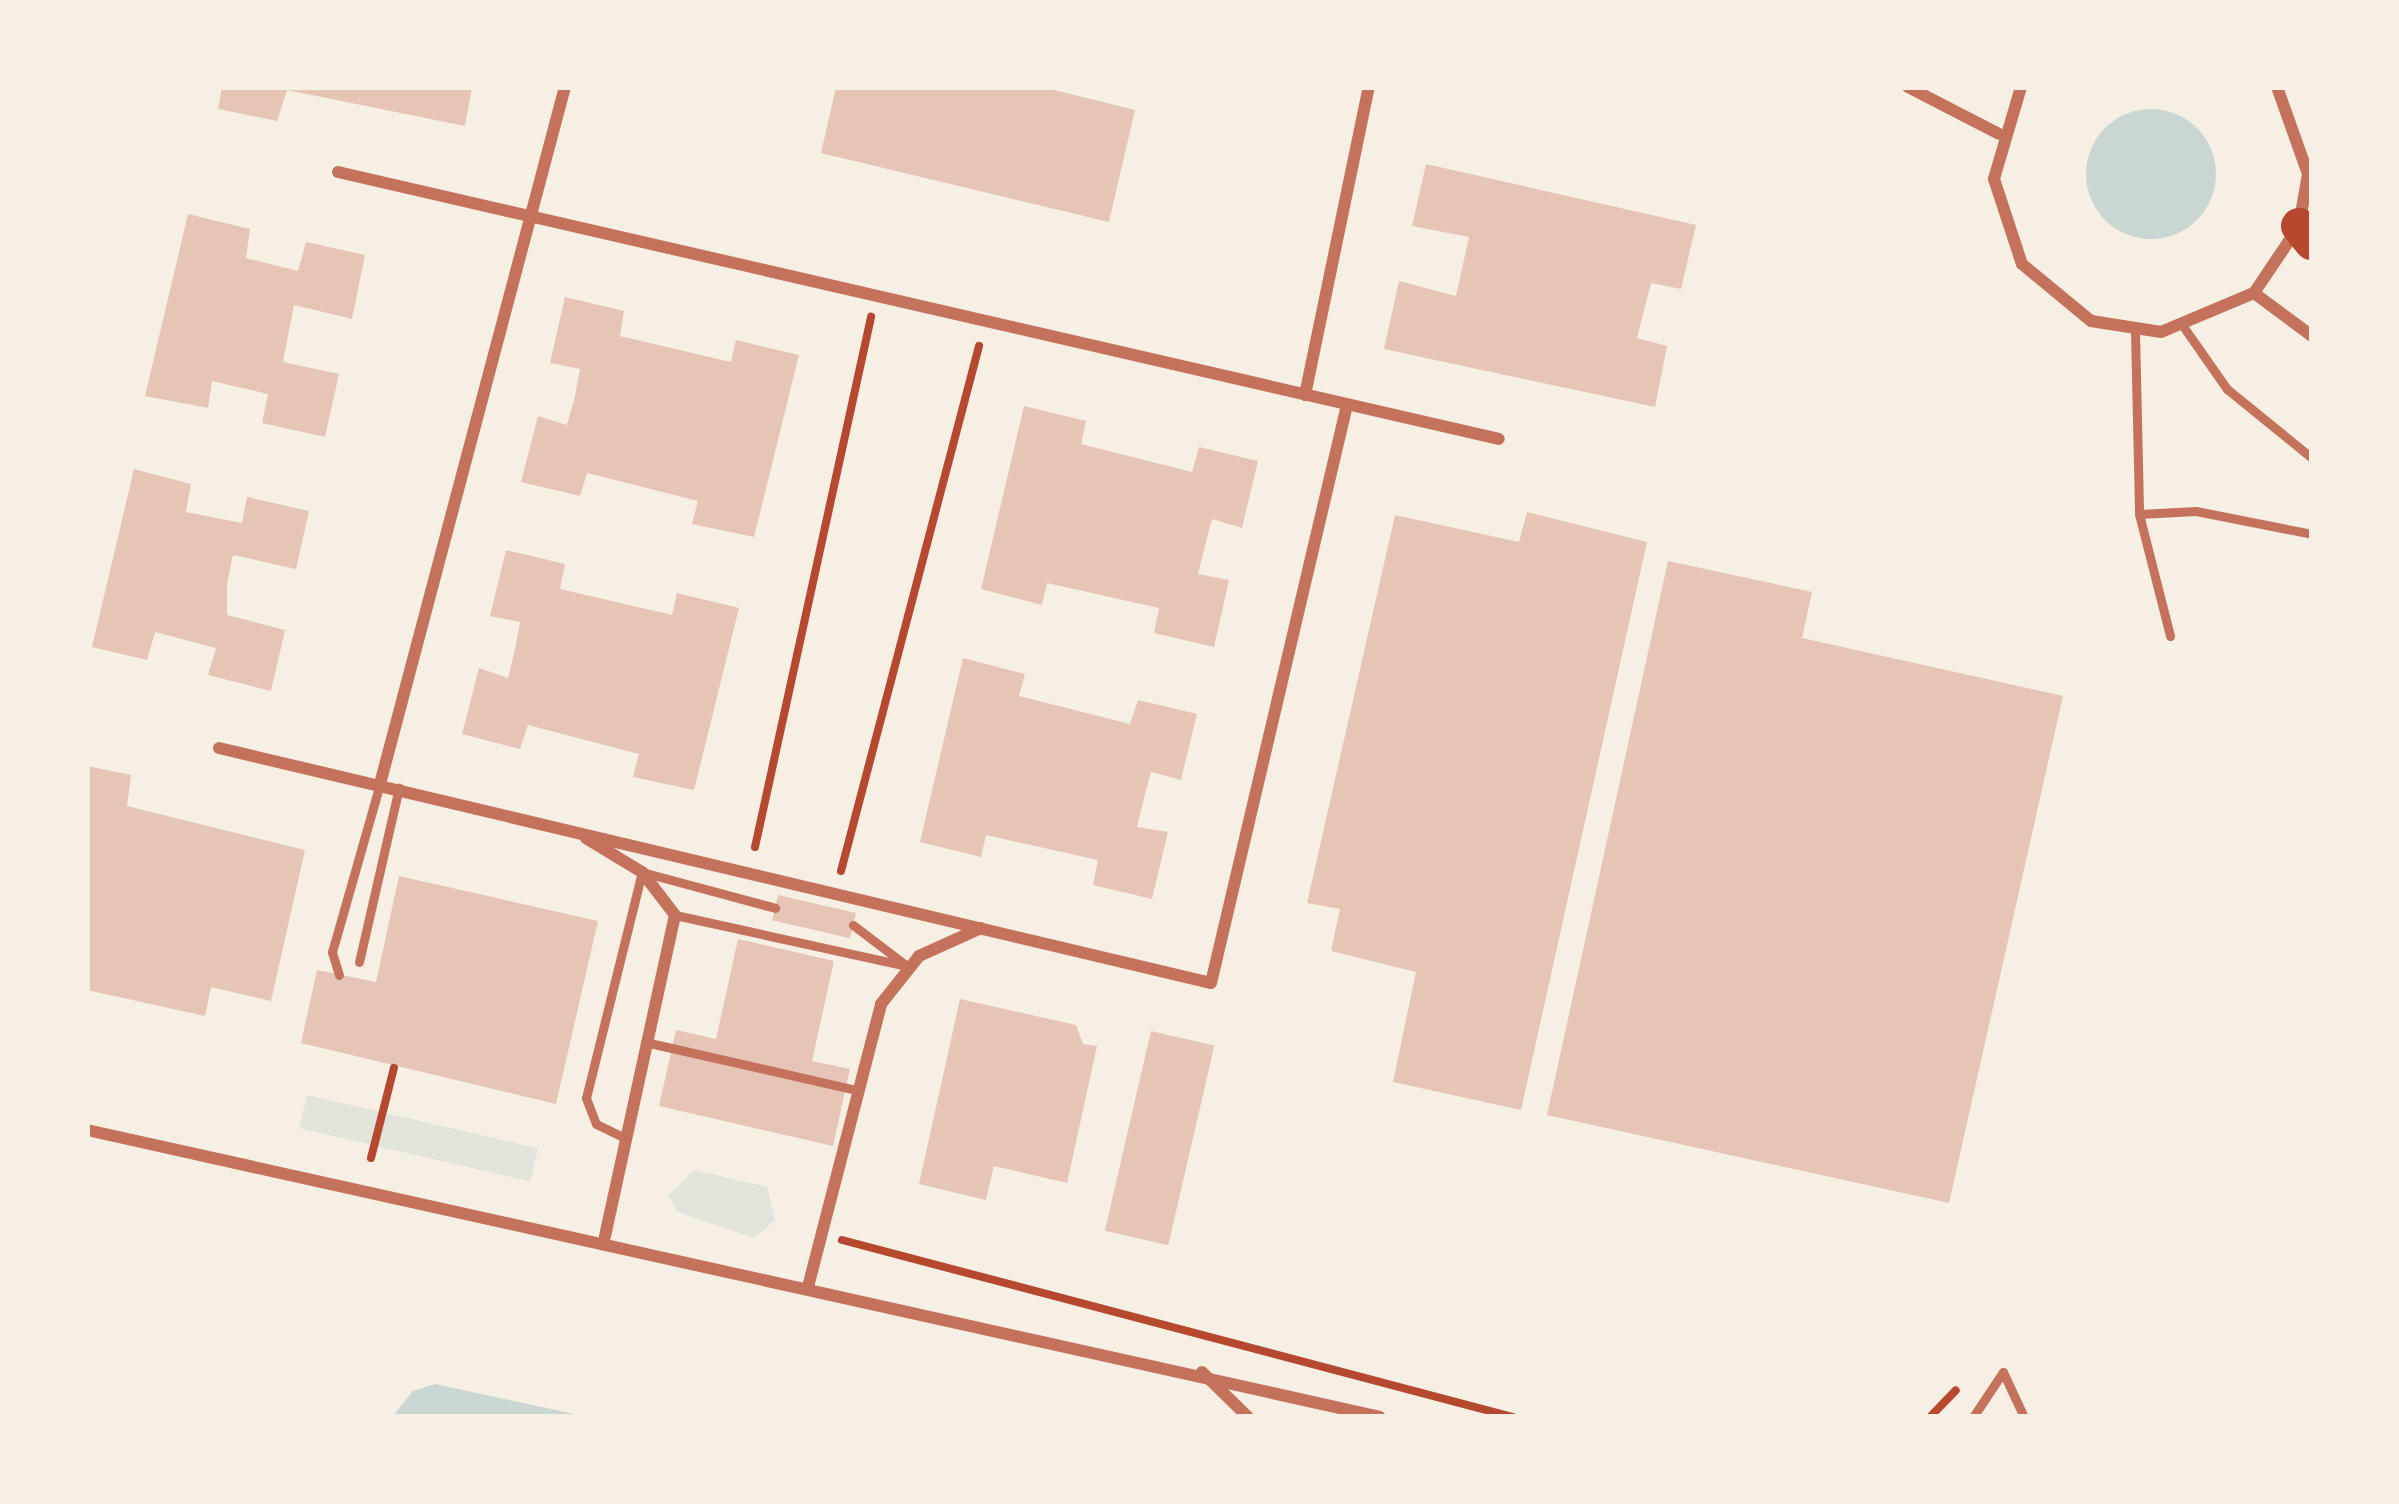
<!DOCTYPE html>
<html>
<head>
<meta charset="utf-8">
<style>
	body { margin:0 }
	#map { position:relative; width:2399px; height:1504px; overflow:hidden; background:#f6efe4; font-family:Roboto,sans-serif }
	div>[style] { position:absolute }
	.green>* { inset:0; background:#e2e4dc; transform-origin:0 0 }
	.water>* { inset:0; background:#c9d6d2 }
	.round { border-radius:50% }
	.building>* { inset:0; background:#e6c5b7; transform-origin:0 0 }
	.path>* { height:8px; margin:-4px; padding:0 4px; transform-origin:4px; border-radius:4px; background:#b5482f }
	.service>* { height:9px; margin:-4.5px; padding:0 4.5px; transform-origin:4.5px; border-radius:4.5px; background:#c5725c }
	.minor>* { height:12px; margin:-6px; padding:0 6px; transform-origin:6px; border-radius:6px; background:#c5725c }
	.motorway>* { height:36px; margin:-18px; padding:0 18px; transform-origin:18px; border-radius:18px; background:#b5482f }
	span { translate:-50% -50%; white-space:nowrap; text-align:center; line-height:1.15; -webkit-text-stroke:12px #f6efe4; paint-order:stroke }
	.frame { position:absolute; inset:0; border:90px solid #f6efe4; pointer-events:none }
</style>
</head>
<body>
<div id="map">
	<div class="green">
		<i style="left:307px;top:1095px;width:237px;height:34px;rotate:13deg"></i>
		<i style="clip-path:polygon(694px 1170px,767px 1187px,775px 1220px,754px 1238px,678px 1212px,668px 1196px)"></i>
	</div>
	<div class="water">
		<i class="round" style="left:2086px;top:109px;width:130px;height:130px"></i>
		<i style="clip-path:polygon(435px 1384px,588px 1417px,392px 1417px,413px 1391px)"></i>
	</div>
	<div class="building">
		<i style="clip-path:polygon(222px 87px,472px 87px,465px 126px,287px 90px,277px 121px,218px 109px)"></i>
		<i style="clip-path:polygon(836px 87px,1042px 87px,1135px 110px,1109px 222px,821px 153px)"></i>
		<i style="clip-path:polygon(1426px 164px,1696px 225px,1681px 289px,1651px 283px,1637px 338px,1667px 346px,1655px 407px,1384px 349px,1399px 281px,1456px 296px,1469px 237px,1412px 226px)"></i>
		<i style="clip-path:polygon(188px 214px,250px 229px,246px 258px,298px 271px,306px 242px,365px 255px,352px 319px,294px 305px,283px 362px,339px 374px,325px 437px,262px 423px,268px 394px,212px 381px,208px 408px,145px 396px)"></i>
		<i style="clip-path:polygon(565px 297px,624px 311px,620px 336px,731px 362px,736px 340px,799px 355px,754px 537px,692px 524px,698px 501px,587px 473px,580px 496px,521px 482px,538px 416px,567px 425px,575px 396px,580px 369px,550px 363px)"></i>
		<i style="clip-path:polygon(1024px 406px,1086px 421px,1081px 444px,1192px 472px,1199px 447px,1258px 461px,1242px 528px,1212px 519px,1205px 546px,1198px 574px,1229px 580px,1214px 647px,1154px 633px,1159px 608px,1047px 583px,1042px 605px,981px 589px)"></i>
		<i style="clip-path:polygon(134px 469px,191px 484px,186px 512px,242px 523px,247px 497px,309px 511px,296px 569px,233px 555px,227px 584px,227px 615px,285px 630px,271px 691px,208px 675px,216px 648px,155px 632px,147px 660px,92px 647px)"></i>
		<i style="clip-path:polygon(1527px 512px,1647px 542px,1521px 1110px,1393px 1082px,1416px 972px,1331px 951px,1340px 909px,1307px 903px,1395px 515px,1519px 542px)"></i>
		<i style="clip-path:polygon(506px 550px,565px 564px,560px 589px,672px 615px,677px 593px,739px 608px,694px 790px,633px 777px,639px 754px,528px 725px,520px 749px,462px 734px,479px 668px,508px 678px,515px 649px,520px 622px,490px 616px)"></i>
		<i style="clip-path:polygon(1668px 561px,1812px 592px,1802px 638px,2063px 696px,1949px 1203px,1547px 1115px)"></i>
		<i style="clip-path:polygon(963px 658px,1025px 674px,1019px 696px,1130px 724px,1138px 700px,1197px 714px,1181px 780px,1151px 772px,1144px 798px,1137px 827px,1168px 832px,1152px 899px,1093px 885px,1098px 860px,986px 835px,981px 857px,920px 842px)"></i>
		<i style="clip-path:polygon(87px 766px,131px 775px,127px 806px,305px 850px,271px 1001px,211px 987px,205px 1016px,87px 990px)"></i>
		<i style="clip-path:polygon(399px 876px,598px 921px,556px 1104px,301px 1043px,317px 970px,376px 982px)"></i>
		<i style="left:778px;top:895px;width:80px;height:26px;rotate:13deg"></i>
		<i style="clip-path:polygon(738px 939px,834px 961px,812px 1061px,850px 1069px,833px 1146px,659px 1106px,676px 1030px,716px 1039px)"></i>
		<i style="clip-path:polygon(960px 999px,1076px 1025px,1083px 1044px,1097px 1046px,1067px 1183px,994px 1166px,986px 1200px,919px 1184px)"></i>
		<i style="left:1151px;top:1031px;width:65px;height:205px;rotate:13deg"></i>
	</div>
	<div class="path">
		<i style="left:755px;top:847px;width:543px;rotate:-77.65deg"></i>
		<i style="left:841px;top:871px;width:543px;rotate:-75.27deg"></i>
		<i style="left:371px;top:1158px;width:93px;rotate:-75.7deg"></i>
		<i style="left:842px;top:1240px;width:694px;rotate:14.78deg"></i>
		<i style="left:1930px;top:1417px;width:37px;rotate:-46deg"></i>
	</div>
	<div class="service">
		<i style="left:2185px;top:329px;width:73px;rotate:55deg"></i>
		<i style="left:2227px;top:389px;width:109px;rotate:39.1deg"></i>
		<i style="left:2135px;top:332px;width:182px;rotate:88.7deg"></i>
		<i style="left:2139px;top:514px;width:126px;rotate:75.7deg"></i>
		<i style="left:2139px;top:514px;width:57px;rotate:-3deg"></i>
		<i style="left:2196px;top:511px;width:118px;rotate:11.2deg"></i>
		<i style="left:675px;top:915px;width:238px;rotate:12.4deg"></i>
		<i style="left:907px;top:966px;width:68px;rotate:-142.8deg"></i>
		<i style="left:359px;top:962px;width:179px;rotate:-77.1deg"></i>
		<i style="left:339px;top:975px;width:24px;rotate:-107deg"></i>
		<i style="left:332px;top:952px;width:175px;rotate:-74.1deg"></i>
		<i style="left:645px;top:1042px;width:216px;rotate:12.8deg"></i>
		<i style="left:625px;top:1138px;width:32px;rotate:-154deg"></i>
		<i style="left:596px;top:1124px;width:28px;rotate:-111deg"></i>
		<i style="left:586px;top:1098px;width:233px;rotate:-76.1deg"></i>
		<i style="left:642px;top:872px;width:138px;rotate:15.1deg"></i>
		<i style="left:1973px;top:1417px;width:54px;rotate:-56.3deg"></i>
		<i style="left:2003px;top:1372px;width:50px;rotate:65deg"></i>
	</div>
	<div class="minor">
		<i style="left:1908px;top:87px;width:102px;rotate:27.3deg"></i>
		<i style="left:2021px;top:87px;width:96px;rotate:106.4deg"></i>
		<i style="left:1994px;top:179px;width:89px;rotate:71.8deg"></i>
		<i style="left:2022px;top:264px;width:89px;rotate:39.6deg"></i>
		<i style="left:2091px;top:321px;width:71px;rotate:8.9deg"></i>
		<i style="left:2161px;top:332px;width:101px;rotate:-22.8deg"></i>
		<i style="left:2254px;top:293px;width:81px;rotate:-56.1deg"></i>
		<i style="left:2299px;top:226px;width:53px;rotate:-80.2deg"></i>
		<i style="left:2308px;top:174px;width:92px;rotate:-109.6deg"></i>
		<i style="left:338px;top:172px;width:1191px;rotate:12.95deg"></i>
		<i style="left:2254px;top:293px;width:72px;rotate:36.6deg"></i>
		<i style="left:1305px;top:395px;width:315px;rotate:-78.3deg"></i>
		<i style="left:219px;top:748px;width:1019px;rotate:13.33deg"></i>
		<i style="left:1211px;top:983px;width:594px;rotate:-76.76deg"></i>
		<i style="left:380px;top:784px;width:721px;rotate:-75.14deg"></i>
		<i style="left:586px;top:838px;width:66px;rotate:31.3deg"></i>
		<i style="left:642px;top:872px;width:54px;rotate:52.5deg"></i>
		<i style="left:675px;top:915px;width:329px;rotate:102.3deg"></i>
		<i style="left:87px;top:1130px;width:1324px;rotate:12.51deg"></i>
		<i style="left:809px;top:1283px;width:288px;rotate:-75.5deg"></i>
		<i style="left:881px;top:1004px;width:61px;rotate:-51.6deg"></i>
		<i style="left:919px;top:956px;width:68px;rotate:-24.3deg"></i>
		<i style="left:1202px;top:1372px;width:64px;rotate:44.4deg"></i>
	</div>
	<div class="motorway">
		<i style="left:2299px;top:226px;width:21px;rotate:51deg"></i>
	</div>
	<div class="frame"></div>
</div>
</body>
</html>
